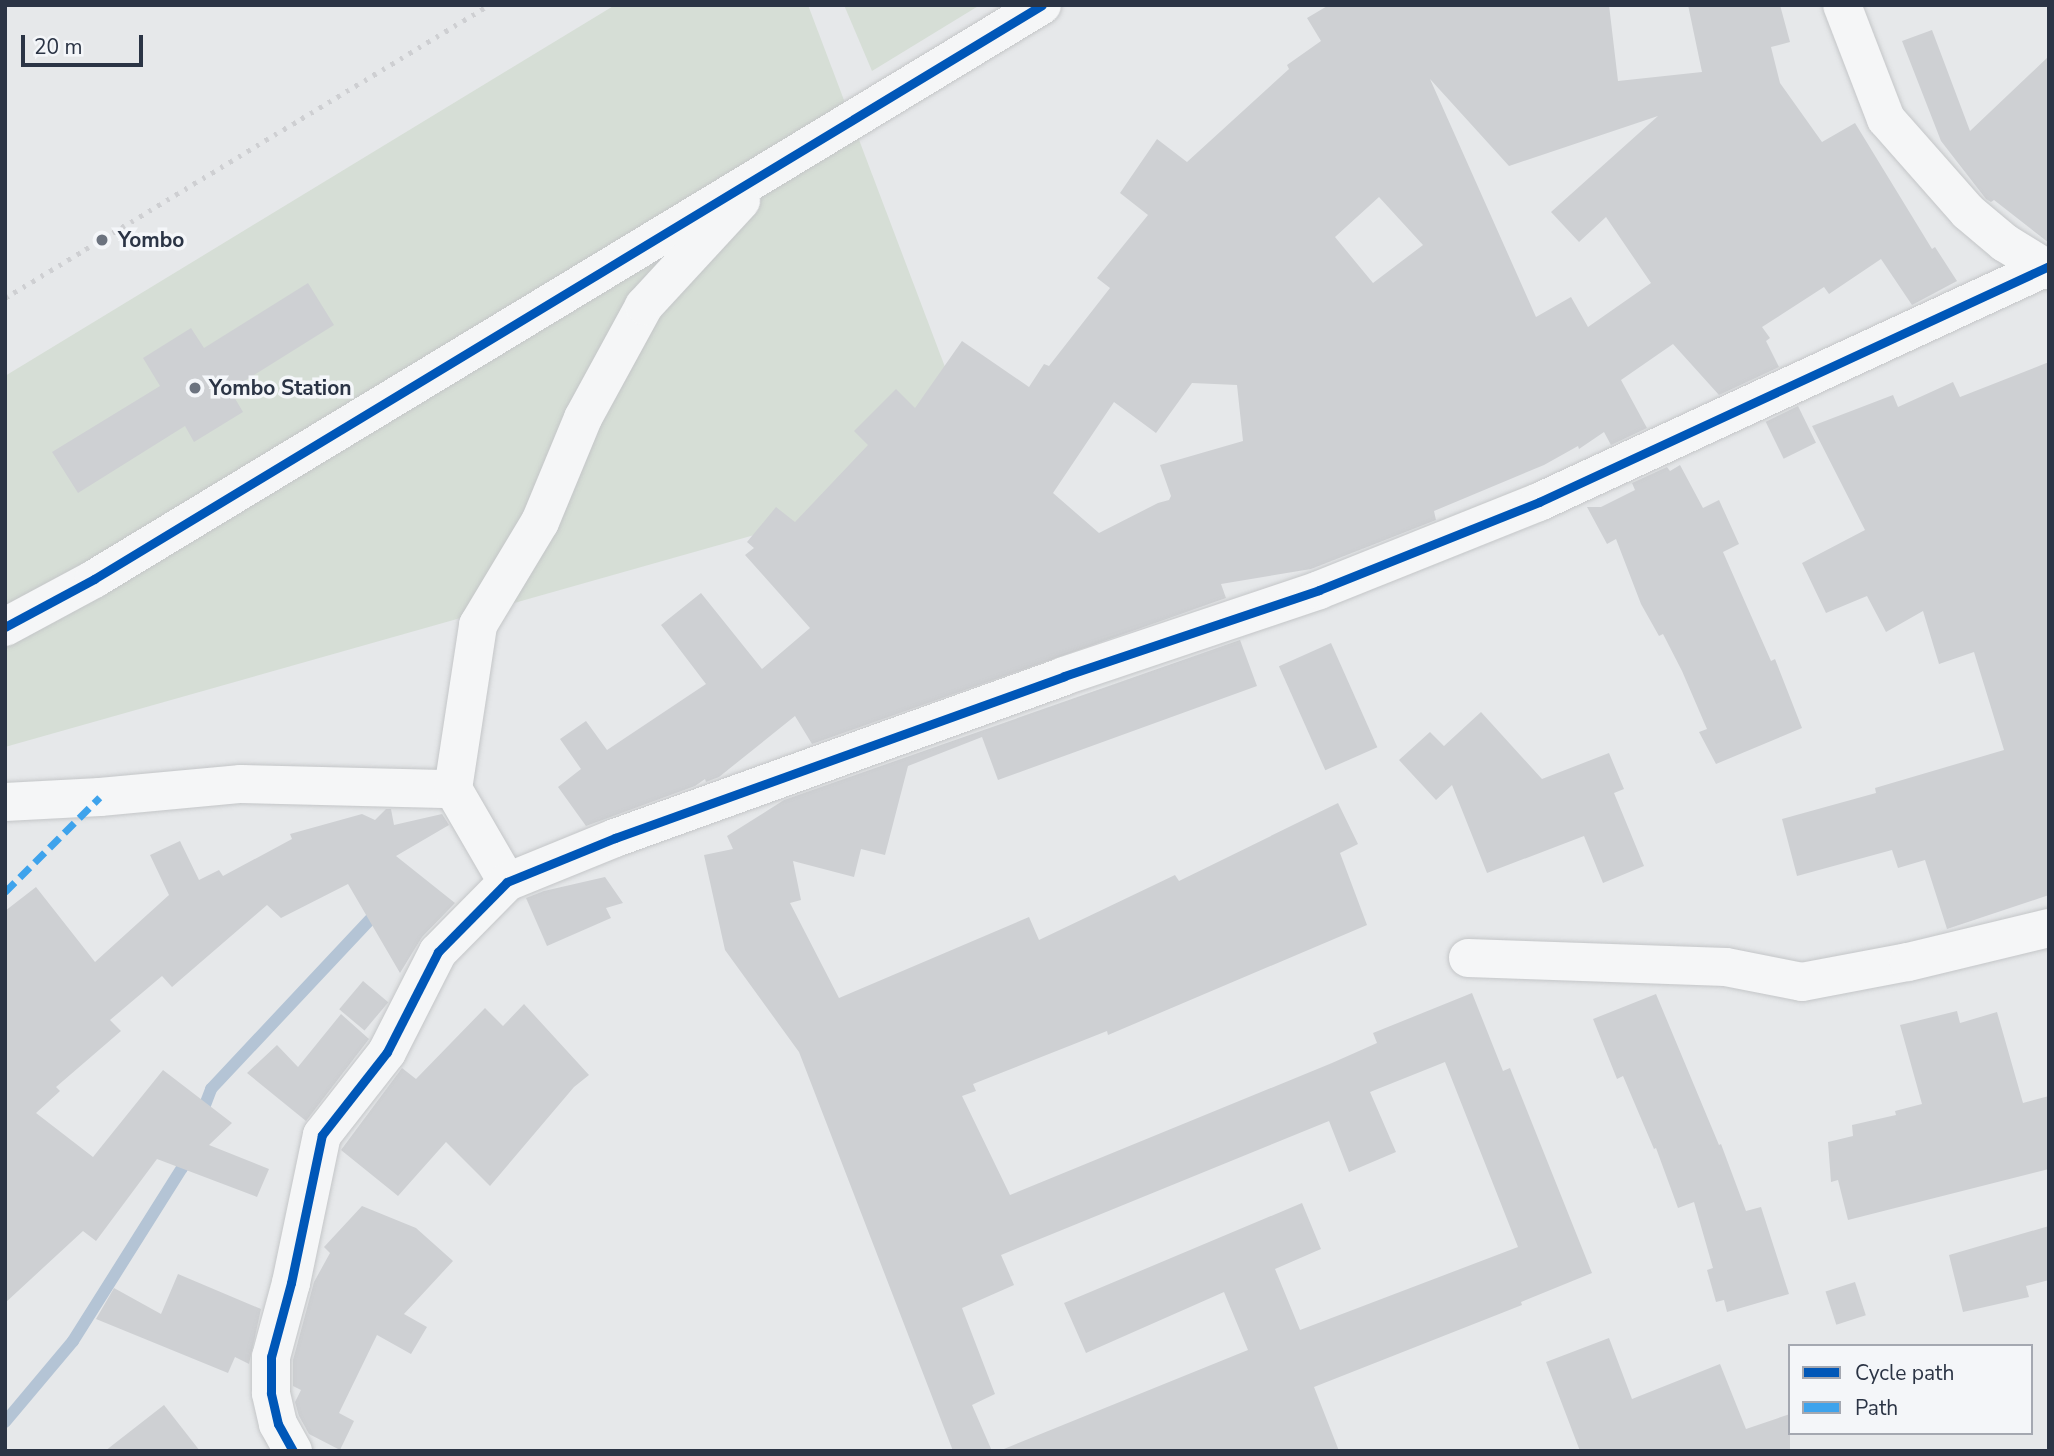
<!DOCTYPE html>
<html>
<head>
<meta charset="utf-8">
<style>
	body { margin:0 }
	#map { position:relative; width:2054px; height:1456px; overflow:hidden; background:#e6e8ea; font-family:"Nunito Sans",sans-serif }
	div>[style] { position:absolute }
	.green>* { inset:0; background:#d6ded6 }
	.stream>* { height:12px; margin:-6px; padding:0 6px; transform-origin:6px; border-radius:6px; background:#b4c4d5 }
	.building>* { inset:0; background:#ced0d3; transform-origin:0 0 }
	.roads { filter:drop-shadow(0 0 2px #c4c6c8) drop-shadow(0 0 2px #c4c6c8) }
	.street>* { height:38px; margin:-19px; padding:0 19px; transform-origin:19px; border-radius:19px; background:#f5f6f7 }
	.rail>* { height:5px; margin-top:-2.5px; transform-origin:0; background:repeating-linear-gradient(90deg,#cecfd2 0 3.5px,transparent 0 10.5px) }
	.quiet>* { height:7px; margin-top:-3.5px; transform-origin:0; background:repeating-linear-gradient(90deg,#3ea3ec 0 14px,transparent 0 21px) }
	.cycleway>* { height:9px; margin:-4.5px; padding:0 4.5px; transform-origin:4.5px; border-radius:4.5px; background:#0057b8 }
	.dots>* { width:19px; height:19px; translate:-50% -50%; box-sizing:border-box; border:4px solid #f4f6f9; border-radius:50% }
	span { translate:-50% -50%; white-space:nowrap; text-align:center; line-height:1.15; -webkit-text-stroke:7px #f4f6f9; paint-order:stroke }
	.poi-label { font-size:21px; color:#2b3445; font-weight:700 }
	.left { translate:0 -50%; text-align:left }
	.frame { position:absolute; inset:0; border:7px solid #2b3445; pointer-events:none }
	.legend { position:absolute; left:1788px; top:1344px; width:245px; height:91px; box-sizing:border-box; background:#f4f6f9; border:2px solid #a4a8b1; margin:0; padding:9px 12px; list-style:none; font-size:21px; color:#2b3445 }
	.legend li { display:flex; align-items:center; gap:14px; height:35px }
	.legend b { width:35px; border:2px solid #a4a8b1 }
	.scale { position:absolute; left:21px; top:35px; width:122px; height:32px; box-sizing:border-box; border:4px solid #2b3445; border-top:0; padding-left:9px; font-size:21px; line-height:24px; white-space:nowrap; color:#2b3445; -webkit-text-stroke:5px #f4f6f9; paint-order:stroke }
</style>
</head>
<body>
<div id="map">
	<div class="green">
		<i style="clip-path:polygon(615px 5px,808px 5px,984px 470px,5px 747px,5px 376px)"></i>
		<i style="clip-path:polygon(844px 5px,980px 5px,872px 71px)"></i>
	</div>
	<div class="stream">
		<i style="left:200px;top:1118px;width:31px;rotate:-69deg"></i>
		<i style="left:211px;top:1089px;width:248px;rotate:-46.8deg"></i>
		<i style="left:5px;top:1422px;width:106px;rotate:-50deg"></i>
		<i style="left:73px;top:1341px;width:204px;rotate:-57.8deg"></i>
		<i style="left:182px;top:1168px;width:14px;rotate:-73deg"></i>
	</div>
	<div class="building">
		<i style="clip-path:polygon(evenodd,1329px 5px,1609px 5px,1618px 81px,1702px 72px,1688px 5px,1780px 5px,1790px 42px,1771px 47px,1780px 83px,1822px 142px,1855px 123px,1932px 249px,1935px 247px,1957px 281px,1912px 305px,1881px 259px,1829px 294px,1824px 287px,1762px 327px,1770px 338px,1766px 341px,1779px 367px,1719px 395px,1673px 344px,1621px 380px,1647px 428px,1611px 445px,1604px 432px,1579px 449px,1578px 446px,1544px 465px,1434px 511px,1436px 520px,1311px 569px,1221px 584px,1226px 598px,812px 744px,795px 716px,719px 777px,706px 782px,705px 779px,695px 786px,586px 826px,558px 787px,581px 769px,560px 739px,586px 721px,607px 750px,706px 684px,661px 625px,701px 593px,762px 669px,810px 628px,745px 555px,754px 548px,747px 542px,776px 507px,795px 522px,868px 445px,854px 431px,896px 389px,915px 408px,962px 341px,1029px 387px,1044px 364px,1049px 366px,1110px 288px,1097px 278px,1148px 215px,1120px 193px,1157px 139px,1187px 162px,1289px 69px,1287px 65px,1321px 41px,1307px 18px,1329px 5px,1430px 79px,1509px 166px,1658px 116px,1551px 212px,1579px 242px,1606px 217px,1651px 283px,1588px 327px,1571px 297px,1536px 317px,1430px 79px,1329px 5px,1379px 197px,1423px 245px,1373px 283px,1335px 237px,1379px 197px,1329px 5px,1192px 383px,1237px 385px,1243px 441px,1160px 465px,1171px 496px,1169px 500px,1158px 503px,1099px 533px,1053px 493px,1114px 402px,1156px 433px,1192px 383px)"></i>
		<i style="clip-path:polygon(1932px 30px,1970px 131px,2049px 56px,2049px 243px,1994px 200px,1991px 202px,1986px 199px,1941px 141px,1902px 41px)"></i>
		<i style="clip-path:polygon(308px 283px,334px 325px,230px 390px,243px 412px,194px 442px,185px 426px,78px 493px,52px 452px,160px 386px,143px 358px,191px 328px,204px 348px)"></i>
		<i style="clip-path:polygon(2049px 362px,2049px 895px,1947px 929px,1925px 860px,1898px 868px,1892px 850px,1797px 876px,1782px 819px,1876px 793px,1875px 788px,2004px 750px,1974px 652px,1939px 664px,1923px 611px,1886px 632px,1867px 596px,1826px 613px,1802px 563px,1865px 530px,1812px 426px,1893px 395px,1898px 407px,1953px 382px,1960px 397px)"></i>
		<i style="left:1798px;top:406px;width:41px;height:36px;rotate:64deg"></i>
		<i style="clip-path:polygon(1680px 465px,1703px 508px,1719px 500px,1739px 544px,1723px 552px,1771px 661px,1775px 659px,1802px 728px,1716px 764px,1699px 732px,1707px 729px,1682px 671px,1663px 634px,1659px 636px,1641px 604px,1616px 539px,1607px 544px,1587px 507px,1601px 507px,1635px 490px,1632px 483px,1667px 467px,1670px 471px)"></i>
		<i style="clip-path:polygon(1240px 640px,1257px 686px,998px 780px,982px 737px,908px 766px,885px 855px,861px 849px,854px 877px,793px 861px,801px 900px,790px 903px,839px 998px,1029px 917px,1039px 940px,1175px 875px,1179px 881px,1338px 803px,1358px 844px,1340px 853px,1367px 925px,1108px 1035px,1107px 1031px,973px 1084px,976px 1091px,962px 1096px,1010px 1195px,1332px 1063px,1377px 1043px,1373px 1033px,1472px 993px,1503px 1071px,1510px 1068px,1592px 1273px,1521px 1302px,1522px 1305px,1314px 1387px,1339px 1451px,999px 1451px,1248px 1350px,1224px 1292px,1086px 1353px,1064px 1303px,1302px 1203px,1321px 1249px,1275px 1269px,1300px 1330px,1518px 1247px,1445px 1062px,1370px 1092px,1396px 1152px,1349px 1172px,1329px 1121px,1001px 1255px,1014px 1285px,962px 1308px,995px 1394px,972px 1405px,992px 1451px,953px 1451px,799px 1052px,725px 950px,704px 855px,733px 849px,727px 836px,784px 800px)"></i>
		<i style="left:1331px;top:643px;width:114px;height:57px;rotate:66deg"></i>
		<i style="clip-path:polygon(1481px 712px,1542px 779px,1609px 753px,1624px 789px,1614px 793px,1644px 866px,1603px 883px,1584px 836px,1487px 873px,1452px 785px,1436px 800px,1399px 760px,1430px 732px,1444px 746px)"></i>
		<i style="clip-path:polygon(386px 809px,391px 809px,394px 825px,442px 814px,449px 825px,396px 856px,455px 903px,422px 937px,400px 973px,348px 884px,281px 918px,267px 905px,172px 987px,162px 976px,110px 1020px,121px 1031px,56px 1087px,60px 1091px,36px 1113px,93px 1157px,163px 1070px,232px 1123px,209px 1145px,269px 1169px,257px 1197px,157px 1159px,96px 1241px,83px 1231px,5px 1303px,5px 911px,36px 887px,95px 962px,169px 895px,150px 855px,180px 841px,199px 880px,219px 870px,223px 876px,292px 839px,290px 834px,362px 814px,375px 820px)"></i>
		<i style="clip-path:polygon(605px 877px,623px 903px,606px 908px,611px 918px,547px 946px,526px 898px,544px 891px)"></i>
		<i style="left:363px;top:981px;width:33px;height:37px;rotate:40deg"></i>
		<i style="clip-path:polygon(1656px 994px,1719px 1145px,1721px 1144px,1746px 1211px,1761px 1207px,1789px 1294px,1727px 1312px,1724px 1300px,1716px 1302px,1707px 1270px,1713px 1268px,1694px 1202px,1678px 1208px,1656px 1148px,1654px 1149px,1623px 1076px,1617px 1079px,1593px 1019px)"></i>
		<i style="clip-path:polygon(524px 1004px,589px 1075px,574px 1087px,490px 1186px,446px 1142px,398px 1196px,341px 1150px,402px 1068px,416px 1079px,485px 1008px,503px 1026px)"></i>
		<i style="clip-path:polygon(1957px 1011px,1960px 1023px,1997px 1012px,2023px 1103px,2049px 1096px,2049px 1169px,1848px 1220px,1838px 1180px,1831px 1182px,1828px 1142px,1853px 1136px,1852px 1125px,1896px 1115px,1895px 1111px,1922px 1104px,1900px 1025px)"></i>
		<i style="clip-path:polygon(341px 1014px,369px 1039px,306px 1121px,247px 1073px,277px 1045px,298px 1067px)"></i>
		<i style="clip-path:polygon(362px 1206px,416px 1228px,453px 1261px,404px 1314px,427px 1327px,411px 1354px,377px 1335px,339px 1413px,354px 1421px,340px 1450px,309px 1434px,299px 1416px,295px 1402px,301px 1390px,293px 1386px,293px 1360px,314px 1282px,330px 1253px,324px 1247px)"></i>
		<i style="clip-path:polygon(2049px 1226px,2049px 1280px,2026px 1286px,2029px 1297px,1963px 1312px,1949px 1255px)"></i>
		<i style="clip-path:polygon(178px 1274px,261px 1309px,249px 1364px,235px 1357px,228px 1373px,96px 1319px,114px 1288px,161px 1314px)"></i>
		<i style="left:1855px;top:1282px;width:35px;height:31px;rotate:72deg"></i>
		<i style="clip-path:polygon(1609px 1338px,1632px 1399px,1720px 1364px,1746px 1429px,1790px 1414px,1790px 1451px,1580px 1451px,1546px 1362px)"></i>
		<i style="clip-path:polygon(164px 1405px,200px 1451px,105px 1451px)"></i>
	</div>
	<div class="roads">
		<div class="street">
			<i style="left:1842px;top:5px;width:122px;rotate:68.9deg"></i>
			<i style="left:1886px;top:119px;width:124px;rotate:48.6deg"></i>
			<i style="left:1968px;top:212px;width:48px;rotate:40deg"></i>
			<i style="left:2005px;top:243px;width:52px;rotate:31.5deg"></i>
			<i style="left:5px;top:627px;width:101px;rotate:-28.3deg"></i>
			<i style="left:94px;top:579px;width:1108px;rotate:-31.19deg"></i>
			<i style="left:5px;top:802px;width:95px;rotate:-3deg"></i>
			<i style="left:100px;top:797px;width:142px;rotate:-5.3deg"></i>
			<i style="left:241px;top:784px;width:212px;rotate:1.4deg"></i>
			<i style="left:507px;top:882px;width:108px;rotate:-120.1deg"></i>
			<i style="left:453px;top:789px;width:166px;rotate:-81.3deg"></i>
			<i style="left:478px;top:625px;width:120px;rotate:-59deg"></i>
			<i style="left:540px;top:522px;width:113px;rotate:-67.5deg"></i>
			<i style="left:583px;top:418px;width:128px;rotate:-61.4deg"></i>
			<i style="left:644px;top:306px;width:143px;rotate:-47.3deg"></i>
			<i style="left:1468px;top:958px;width:258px;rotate:2deg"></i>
			<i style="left:1726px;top:967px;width:77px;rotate:11.2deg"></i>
			<i style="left:1802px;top:982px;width:108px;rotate:-10.7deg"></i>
			<i style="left:1908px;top:962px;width:145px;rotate:-13.6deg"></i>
			<i style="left:293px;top:1451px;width:31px;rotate:-119deg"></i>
			<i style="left:278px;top:1424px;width:32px;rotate:-103deg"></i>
			<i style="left:271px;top:1393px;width:36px;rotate:-90deg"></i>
			<i style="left:271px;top:1357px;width:77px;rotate:-74.9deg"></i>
			<i style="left:291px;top:1283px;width:151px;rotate:-78.2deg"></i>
			<i style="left:322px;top:1135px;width:105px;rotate:-51.9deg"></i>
			<i style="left:387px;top:1052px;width:112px;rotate:-63deg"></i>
			<i style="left:438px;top:952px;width:98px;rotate:-45.4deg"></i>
			<i style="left:507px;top:882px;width:117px;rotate:-22.2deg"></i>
			<i style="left:615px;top:838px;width:477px;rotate:-19.8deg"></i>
			<i style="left:1064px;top:676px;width:269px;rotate:-18.6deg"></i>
			<i style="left:1319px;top:590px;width:237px;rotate:-21.8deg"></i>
			<i style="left:1539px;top:502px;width:562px;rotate:-24.83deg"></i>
		</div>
	</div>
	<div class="rail">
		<i style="left:5px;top:298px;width:566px;rotate:-31.19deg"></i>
	</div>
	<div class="quiet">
		<i style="left:5px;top:892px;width:134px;rotate:-45deg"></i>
	</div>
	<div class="cycleway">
		<i style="left:5px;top:627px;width:101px;rotate:-28.3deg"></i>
		<i style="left:94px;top:579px;width:1108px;rotate:-31.19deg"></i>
		<i style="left:293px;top:1451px;width:31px;rotate:-119deg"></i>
		<i style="left:278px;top:1424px;width:32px;rotate:-103deg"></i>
		<i style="left:271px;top:1393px;width:36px;rotate:-90deg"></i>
		<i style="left:271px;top:1357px;width:77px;rotate:-74.9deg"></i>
		<i style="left:291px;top:1283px;width:151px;rotate:-78.2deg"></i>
		<i style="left:322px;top:1135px;width:105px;rotate:-51.9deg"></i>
		<i style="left:387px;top:1052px;width:112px;rotate:-63deg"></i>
		<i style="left:438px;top:952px;width:98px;rotate:-45.4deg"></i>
		<i style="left:507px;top:882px;width:117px;rotate:-22.2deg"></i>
		<i style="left:615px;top:838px;width:477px;rotate:-19.8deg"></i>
		<i style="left:1064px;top:676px;width:269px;rotate:-18.6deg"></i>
		<i style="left:1319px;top:590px;width:237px;rotate:-21.8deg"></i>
		<i style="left:1539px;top:502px;width:562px;rotate:-24.83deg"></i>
	</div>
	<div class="dots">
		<i style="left:102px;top:240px;background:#6c737f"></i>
		<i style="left:195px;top:388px;background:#6c737f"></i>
	</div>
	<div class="poi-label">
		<span class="left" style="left:118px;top:240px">Yombo</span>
		<span class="left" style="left:209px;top:388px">Yombo Station</span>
	</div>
	<div class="frame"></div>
	<ul class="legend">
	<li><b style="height:9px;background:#0057b8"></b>Cycle path</li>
	<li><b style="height:9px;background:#3ea3ec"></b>Path</li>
	</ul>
	<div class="scale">20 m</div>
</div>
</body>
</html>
